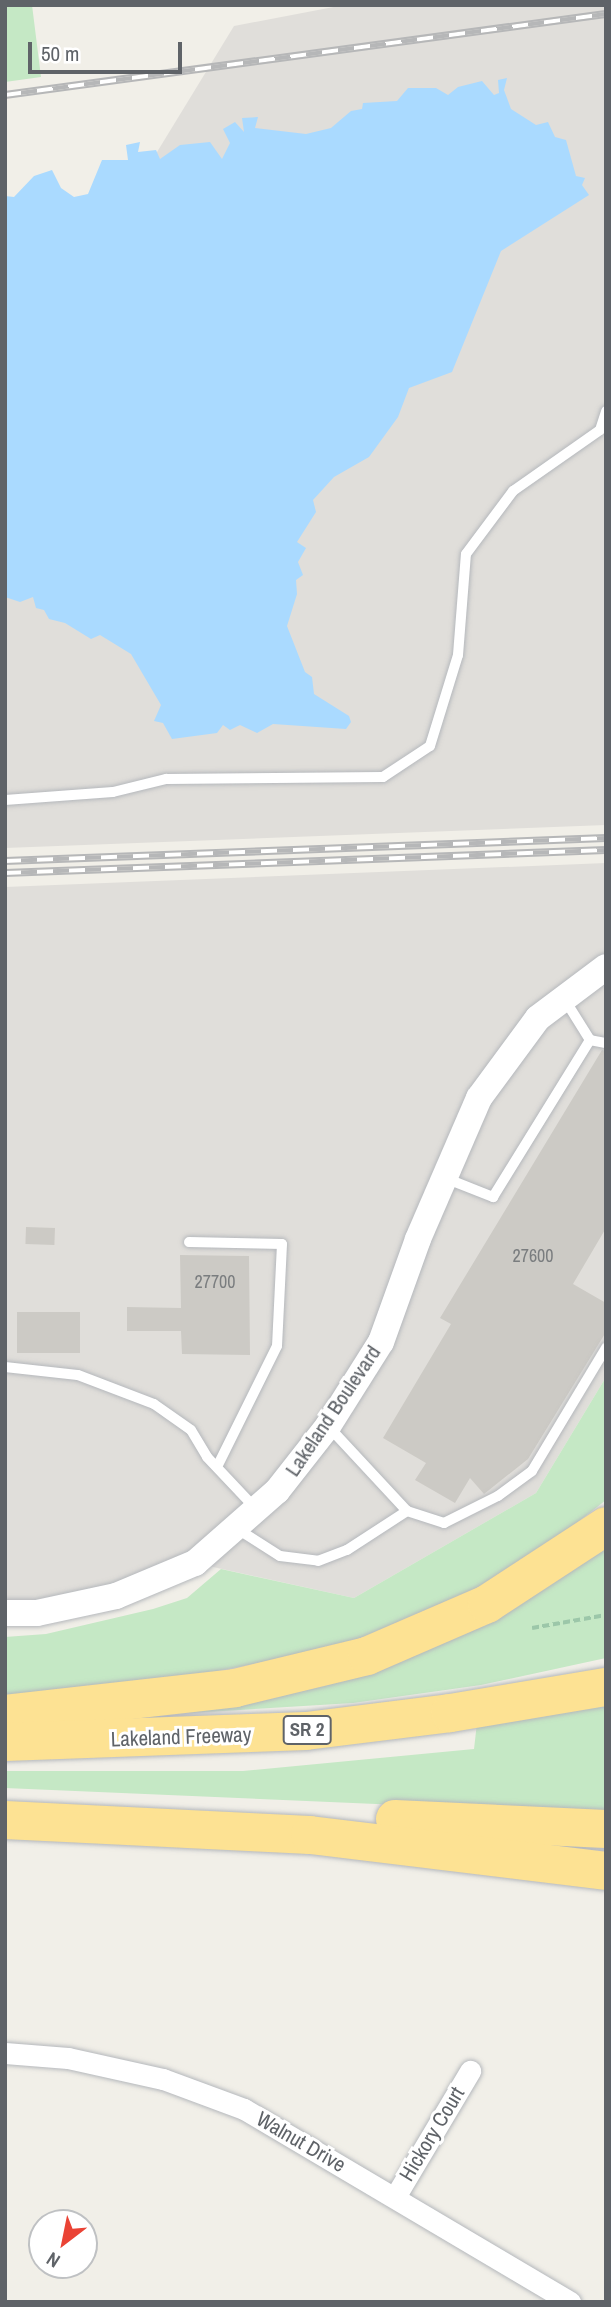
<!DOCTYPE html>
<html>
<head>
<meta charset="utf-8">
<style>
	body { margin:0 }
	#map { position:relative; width:611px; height:2307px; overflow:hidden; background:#f1efe8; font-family:"Archivo Narrow",sans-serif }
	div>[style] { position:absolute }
	.industrial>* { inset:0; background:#e0deda }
	.green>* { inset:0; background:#c5e8c5 }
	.water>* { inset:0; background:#aadaff }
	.building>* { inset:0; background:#cccac5; transform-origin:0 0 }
	.path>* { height:3.5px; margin-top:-1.75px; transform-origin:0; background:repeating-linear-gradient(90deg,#9cc7a9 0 7px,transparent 0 10.5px) }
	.roads { filter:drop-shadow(0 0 2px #b5b8bc) drop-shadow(0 0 2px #b5b8bc) }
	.service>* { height:10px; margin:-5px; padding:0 5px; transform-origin:5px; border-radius:5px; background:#fff }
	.minor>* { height:21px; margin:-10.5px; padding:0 10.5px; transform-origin:10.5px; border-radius:10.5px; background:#fff }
	.tertiary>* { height:26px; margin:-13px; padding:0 13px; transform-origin:13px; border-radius:13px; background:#fff }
	.motorway>* { height:38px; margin:-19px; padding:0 19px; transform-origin:19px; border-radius:19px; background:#fde293 }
	.rail>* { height:8px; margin-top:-4px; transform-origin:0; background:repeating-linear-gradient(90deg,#fff 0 16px,#b6b7b8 0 32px); box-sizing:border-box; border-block:2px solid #b6b7b8 }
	span { translate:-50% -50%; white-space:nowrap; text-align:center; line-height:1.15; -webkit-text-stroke:6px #fff; paint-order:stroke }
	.number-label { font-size:18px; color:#7a7d7f }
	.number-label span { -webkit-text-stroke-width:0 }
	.shield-label span { padding:2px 5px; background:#fff; border:2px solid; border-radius:5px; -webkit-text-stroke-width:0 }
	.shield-label { font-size:19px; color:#5f6368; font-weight:700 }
	.street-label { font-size:21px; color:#5f6368 }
	.frame { position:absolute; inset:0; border:7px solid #5f6368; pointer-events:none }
	.north { position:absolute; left:28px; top:2209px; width:70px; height:70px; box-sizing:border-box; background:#fff; border:2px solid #bfc1c3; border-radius:50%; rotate:212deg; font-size:19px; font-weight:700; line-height:28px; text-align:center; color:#5f6368 }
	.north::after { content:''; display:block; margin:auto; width:24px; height:32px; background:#ea4335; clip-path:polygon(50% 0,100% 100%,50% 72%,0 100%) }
	.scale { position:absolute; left:28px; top:42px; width:154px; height:32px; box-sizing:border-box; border:4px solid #5f6368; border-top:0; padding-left:9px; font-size:21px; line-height:24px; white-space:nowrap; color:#5f6368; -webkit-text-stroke:5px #fff; paint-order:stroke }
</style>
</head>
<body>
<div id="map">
	<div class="industrial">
		<i style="clip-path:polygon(344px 5px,606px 5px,606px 825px,5px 848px,5px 401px,234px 26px)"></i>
		<i style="clip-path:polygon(606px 863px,606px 1377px,536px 1493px,354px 1598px,195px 1563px,5px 1613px,5px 887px)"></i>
	</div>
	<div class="green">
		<i style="clip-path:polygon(5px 5px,32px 5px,41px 77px,5px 82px)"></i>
		<i style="clip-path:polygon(606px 1377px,606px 1500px,556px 1539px,457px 1602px,335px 1648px,145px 1685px,5px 1696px,5px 1637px,46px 1634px,153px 1609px,187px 1598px,221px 1569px,354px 1598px,536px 1493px)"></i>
		<i style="clip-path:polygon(606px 1541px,606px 1658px,481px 1685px,353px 1703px,155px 1715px,220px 1698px)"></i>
		<i style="clip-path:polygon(606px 1695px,606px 1814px,5px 1788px,5px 1771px,243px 1771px,474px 1749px,477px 1723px)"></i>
	</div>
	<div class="water">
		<i style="clip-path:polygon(507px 78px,504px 90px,511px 109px,536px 125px,548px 122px,555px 137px,566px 140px,576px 176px,585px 178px,582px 185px,589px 195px,501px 251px,452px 372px,409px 388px,398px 417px,369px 457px,334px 477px,313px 500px,316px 512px,297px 542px,306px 548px,298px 562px,303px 575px,296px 580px,297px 594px,287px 626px,305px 672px,312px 677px,314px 694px,349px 716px,351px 722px,346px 729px,273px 724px,257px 733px,240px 725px,230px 730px,223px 725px,217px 733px,172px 739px,163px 723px,154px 721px,161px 705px,131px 654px,100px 635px,91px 639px,65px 623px,49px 619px,44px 610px,36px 608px,33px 597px,20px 602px,5px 597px,5px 196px,14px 197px,34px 176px,52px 170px,61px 188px,74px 197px,88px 194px,102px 160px,128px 160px,126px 145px,140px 142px,138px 152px,156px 150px,160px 159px,180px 145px,210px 142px,222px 159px,230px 143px,223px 129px,235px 122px,244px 132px,242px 118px,258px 117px,255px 128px,306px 134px,331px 128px,351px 111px,362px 109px,363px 103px,397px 101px,408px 88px,436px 88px,448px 95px,458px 87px,482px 81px,494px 95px,499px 93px,498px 80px)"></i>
	</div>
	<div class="building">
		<i style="clip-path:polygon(602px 1050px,606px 1051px,606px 1228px,573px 1284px,606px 1303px,606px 1332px,528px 1459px,484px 1494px,470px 1478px,455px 1503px,415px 1480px,426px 1463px,383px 1438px,451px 1324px,440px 1318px)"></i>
		<i style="left:26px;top:1227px;width:29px;height:17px;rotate:2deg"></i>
		<i style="clip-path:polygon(180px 1255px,249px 1256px,250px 1355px,182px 1354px,181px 1331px,127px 1331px,127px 1307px,181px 1308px)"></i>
		<i style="left:17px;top:1312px;width:63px;height:41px"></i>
	</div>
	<div class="path">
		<i style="left:532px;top:1628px;width:75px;rotate:-10deg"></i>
	</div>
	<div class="roads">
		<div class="service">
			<i style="left:5px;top:800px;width:108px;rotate:-4.2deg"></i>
			<i style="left:113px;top:792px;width:55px;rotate:-13.8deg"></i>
			<i style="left:166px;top:779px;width:217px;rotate:-0.5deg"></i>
			<i style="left:383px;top:777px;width:56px;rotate:-33.4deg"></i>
			<i style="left:430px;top:746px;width:95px;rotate:-72.9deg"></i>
			<i style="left:458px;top:655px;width:101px;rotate:-85.5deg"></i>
			<i style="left:466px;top:554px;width:79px;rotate:-53.3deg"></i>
			<i style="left:513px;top:491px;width:106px;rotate:-35deg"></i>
			<i style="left:600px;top:430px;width:20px;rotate:-72deg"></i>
			<i style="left:590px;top:1040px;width:16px;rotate:11deg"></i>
			<i style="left:445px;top:1178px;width:52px;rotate:21.6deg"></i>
			<i style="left:493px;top:1197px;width:185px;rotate:-58.3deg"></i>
			<i style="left:590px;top:1040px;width:47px;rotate:-122deg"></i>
			<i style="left:189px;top:1242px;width:93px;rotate:1.2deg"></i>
			<i style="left:282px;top:1244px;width:102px;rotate:92.8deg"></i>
			<i style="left:277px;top:1346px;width:135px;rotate:116.4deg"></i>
			<i style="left:5px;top:1367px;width:73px;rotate:6.3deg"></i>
			<i style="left:78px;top:1375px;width:81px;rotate:20.9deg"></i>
			<i style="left:154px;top:1404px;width:45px;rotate:35.1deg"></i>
			<i style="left:191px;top:1430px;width:31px;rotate:59deg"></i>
			<i style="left:207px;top:1457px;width:70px;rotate:46.7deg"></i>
			<i style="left:328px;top:1426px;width:116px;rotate:47.1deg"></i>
			<i style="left:407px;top:1511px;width:39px;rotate:18deg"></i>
			<i style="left:444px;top:1523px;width:60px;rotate:-26.6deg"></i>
			<i style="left:498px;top:1496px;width:42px;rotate:-36.3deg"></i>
			<i style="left:532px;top:1471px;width:144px;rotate:-59deg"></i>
			<i style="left:236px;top:1528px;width:52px;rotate:32.5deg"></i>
			<i style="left:280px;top:1556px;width:38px;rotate:7deg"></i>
			<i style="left:318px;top:1561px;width:31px;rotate:-21deg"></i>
			<i style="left:347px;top:1550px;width:72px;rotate:-33deg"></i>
		</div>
		<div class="minor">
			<i style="left:5px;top:2053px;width:63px;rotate:4.5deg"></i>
			<i style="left:68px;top:2058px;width:97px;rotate:12.5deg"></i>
			<i style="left:163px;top:2079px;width:86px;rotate:20.3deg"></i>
			<i style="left:244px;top:2109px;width:379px;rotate:30.6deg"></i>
			<i style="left:395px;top:2197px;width:147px;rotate:-59.2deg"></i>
		</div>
		<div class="tertiary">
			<i style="left:5px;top:1613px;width:32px"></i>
			<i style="left:37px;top:1613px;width:81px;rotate:-12.1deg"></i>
			<i style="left:116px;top:1596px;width:86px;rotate:-22.7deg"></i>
			<i style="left:195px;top:1563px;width:109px;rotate:-41.3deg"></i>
			<i style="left:277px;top:1491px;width:83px;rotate:-51.9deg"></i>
			<i style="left:328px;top:1426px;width:99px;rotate:-57.8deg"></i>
			<i style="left:381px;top:1342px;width:109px;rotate:-70.2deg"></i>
			<i style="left:418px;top:1239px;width:154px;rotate:-66.6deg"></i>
			<i style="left:479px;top:1098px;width:99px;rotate:-53.6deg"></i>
			<i style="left:538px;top:1018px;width:85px;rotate:-36.9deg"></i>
		</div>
		<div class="motorway">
			<i style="left:5px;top:1714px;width:231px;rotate:-6.4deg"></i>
			<i style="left:235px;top:1688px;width:136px;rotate:-13.6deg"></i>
			<i style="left:367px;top:1656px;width:131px;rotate:-23.4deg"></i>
			<i style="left:487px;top:1604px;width:142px;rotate:-33.2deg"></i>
			<i style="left:5px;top:1742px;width:301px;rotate:-2.1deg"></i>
			<i style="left:306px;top:1731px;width:145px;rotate:-7.1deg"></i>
			<i style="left:450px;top:1713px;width:158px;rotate:-9.5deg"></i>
			<i style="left:395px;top:1819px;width:211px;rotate:2.7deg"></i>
			<i style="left:5px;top:1820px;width:305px;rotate:2.8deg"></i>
			<i style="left:310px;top:1835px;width:298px;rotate:6.9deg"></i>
		</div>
	</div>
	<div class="rail">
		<i style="left:5px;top:95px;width:606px;rotate:-7.68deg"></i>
		<i style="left:5px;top:861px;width:601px;rotate:-2.19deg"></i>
		<i style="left:5px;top:873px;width:601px;rotate:-2.19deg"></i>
	</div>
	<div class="number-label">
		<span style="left:533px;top:1256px">27600</span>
		<span style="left:215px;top:1282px">27700</span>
	</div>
	<div class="shield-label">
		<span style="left:307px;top:1730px">SR 2</span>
	</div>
	<div class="street-label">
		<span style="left:333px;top:1411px;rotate:-56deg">Lakeland Boulevard</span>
		<span style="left:181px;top:1737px;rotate:-2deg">Lakeland Freeway</span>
		<span style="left:432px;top:2134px;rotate:-59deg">Hickory Court</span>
		<span style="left:301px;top:2142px;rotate:30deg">Walnut Drive</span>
	</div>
	<div class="frame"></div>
	<div class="north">N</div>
	<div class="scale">50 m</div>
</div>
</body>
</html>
